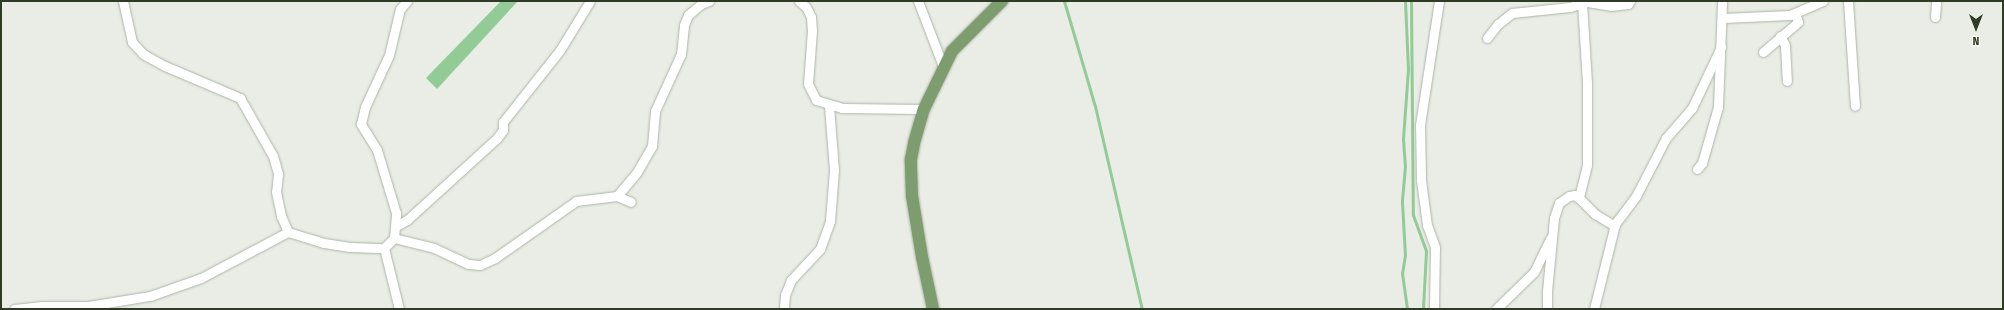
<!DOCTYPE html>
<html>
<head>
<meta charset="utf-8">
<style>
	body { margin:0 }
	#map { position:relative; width:2004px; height:310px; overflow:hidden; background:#e9ede5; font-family:"Fira Sans Condensed",sans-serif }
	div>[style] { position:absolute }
	.water>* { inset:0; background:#93cb97 }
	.stream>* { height:3px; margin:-1.5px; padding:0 1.5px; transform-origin:1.5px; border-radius:1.5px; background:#93cb97 }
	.roads { filter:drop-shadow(0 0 1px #adb4a8) drop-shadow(0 0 1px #adb4a8) }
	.street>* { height:9px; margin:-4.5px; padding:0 4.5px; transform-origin:4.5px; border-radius:4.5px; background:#fff }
	.primary>* { height:12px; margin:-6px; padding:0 6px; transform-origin:6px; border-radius:6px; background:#7e9d6f }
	span { translate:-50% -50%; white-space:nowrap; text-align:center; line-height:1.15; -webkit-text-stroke:3px #f8f9f5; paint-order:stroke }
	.frame { position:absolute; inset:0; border:2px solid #2e3c26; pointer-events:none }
	.north { position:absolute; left:1956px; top:8px; width:40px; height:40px; -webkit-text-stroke:3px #f8f9f5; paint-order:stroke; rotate:180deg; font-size:11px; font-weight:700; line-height:16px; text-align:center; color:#2e3c26 }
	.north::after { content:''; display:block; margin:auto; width:14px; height:18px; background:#2e3c26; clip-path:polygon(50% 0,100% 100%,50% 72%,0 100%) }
</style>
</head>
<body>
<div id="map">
	<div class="water">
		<i style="clip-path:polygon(501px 1px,518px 1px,437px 89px,426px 78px)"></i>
	</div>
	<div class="stream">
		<i style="left:1064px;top:1px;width:109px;rotate:73.6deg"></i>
		<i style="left:1095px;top:106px;width:208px;rotate:77deg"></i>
		<i style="left:1405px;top:1px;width:68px;rotate:87.5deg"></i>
		<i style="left:1408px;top:69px;width:70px;rotate:94.1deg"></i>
		<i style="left:1403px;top:139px;width:27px;rotate:86deg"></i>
		<i style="left:1405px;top:166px;width:36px;rotate:95deg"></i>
		<i style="left:1402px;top:202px;width:53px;rotate:86.8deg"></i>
		<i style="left:1405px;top:255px;width:18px;rotate:99deg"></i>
		<i style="left:1402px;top:273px;width:36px;rotate:82deg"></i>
		<i style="left:1411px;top:1px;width:214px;rotate:89.5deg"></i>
		<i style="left:1413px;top:215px;width:38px;rotate:70deg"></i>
		<i style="left:1426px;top:251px;width:58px;rotate:93deg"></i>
	</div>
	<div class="roads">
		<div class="street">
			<i style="left:123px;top:1px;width:42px;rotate:77.6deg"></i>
			<i style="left:132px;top:42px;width:16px;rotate:47deg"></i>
			<i style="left:143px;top:54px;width:25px;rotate:29deg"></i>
			<i style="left:165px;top:66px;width:82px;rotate:23.1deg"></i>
			<i style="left:240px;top:98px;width:67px;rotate:60.4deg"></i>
			<i style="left:273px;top:156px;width:19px;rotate:74deg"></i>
			<i style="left:278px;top:174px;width:18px;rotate:96deg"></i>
			<i style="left:276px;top:192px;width:25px;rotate:78deg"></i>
			<i style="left:281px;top:216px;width:17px;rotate:66deg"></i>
			<i style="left:288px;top:232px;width:38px;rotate:17deg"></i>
			<i style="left:324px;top:243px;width:26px;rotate:9deg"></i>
			<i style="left:350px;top:247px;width:34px;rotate:2deg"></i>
			<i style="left:384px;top:248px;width:14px;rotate:-45deg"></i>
			<i style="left:394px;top:238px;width:25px;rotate:-85deg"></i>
			<i style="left:396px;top:213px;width:66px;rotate:-106.8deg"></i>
			<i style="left:377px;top:150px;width:31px;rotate:-122deg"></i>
			<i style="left:361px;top:124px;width:17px;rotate:-77deg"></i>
			<i style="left:365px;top:107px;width:57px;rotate:-65.2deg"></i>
			<i style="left:389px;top:55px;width:47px;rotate:-76.6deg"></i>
			<i style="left:400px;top:9px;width:11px;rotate:-49deg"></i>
			<i style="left:799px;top:1px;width:9px;rotate:41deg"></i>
			<i style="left:806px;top:7px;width:11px;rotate:63deg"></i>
			<i style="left:811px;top:17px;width:13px;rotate:86deg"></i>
			<i style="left:812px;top:30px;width:54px;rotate:94.2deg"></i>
			<i style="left:808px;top:84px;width:18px;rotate:63deg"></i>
			<i style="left:816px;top:100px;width:27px;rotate:17deg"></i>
			<i style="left:842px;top:108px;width:82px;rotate:0.7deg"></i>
			<i style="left:918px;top:1px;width:70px;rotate:69deg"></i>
			<i style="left:1581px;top:1px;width:30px;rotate:9deg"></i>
			<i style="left:1611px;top:6px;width:17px;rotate:-7deg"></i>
			<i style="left:1628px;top:4px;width:4px;rotate:-56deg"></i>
			<i style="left:1848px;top:1px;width:105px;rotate:86.2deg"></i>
			<i style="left:1935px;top:17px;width:16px;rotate:-86deg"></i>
			<i style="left:1723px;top:18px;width:67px;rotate:-2.6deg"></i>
			<i style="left:1790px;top:15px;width:36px;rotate:-23deg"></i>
			<i style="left:1780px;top:36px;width:10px;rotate:61deg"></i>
			<i style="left:1785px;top:45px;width:36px;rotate:87deg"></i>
			<i style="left:1487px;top:38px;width:18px;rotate:-52deg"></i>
			<i style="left:1498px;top:24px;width:18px;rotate:-38deg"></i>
			<i style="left:1512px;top:13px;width:58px;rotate:-5.9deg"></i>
			<i style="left:1570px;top:7px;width:13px;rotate:-18deg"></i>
			<i style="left:1582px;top:3px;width:80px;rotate:86.4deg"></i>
			<i style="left:1587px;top:83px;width:82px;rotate:90deg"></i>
			<i style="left:1587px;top:165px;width:34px;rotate:104deg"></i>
			<i style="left:1579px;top:198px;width:23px;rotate:45deg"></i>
			<i style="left:1595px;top:214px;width:23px;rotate:31deg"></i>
			<i style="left:1763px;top:52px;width:46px;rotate:-40.6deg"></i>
			<i style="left:1798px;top:22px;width:9px;rotate:-108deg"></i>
			<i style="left:1697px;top:169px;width:8px;rotate:-50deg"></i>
			<i style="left:1702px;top:163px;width:58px;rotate:-74.1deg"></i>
			<i style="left:1718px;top:107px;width:106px;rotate:-87.8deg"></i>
			<i style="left:617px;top:196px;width:31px;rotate:-50deg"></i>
			<i style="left:637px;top:172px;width:30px;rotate:-60deg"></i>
			<i style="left:652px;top:146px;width:35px;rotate:-85deg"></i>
			<i style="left:655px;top:111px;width:63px;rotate:-65.5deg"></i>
			<i style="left:681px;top:54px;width:29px;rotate:-84deg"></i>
			<i style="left:684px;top:25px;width:11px;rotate:-68deg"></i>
			<i style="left:688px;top:15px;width:17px;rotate:-40deg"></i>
			<i style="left:701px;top:4px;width:9px;rotate:-21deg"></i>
			<i style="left:396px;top:226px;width:13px;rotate:-29deg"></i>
			<i style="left:407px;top:220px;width:122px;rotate:-42.3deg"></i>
			<i style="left:497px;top:138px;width:10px;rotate:-53deg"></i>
			<i style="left:503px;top:130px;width:8px;rotate:-90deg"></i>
			<i style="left:503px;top:122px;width:92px;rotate:-51.6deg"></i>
			<i style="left:560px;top:50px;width:57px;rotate:-58.5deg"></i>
			<i style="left:394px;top:238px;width:41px;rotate:14deg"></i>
			<i style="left:434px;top:248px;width:38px;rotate:25deg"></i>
			<i style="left:468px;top:264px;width:12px;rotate:5deg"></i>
			<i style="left:480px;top:265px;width:17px;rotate:-25deg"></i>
			<i style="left:495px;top:258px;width:99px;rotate:-35.1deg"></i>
			<i style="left:576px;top:201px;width:41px;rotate:-7deg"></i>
			<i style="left:617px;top:196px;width:15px;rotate:23deg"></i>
			<i style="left:384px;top:248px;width:63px;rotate:76.2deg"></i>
			<i style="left:14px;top:309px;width:28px;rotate:-6deg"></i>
			<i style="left:42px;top:306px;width:46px"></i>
			<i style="left:88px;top:306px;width:63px;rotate:-9.2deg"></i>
			<i style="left:150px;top:296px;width:54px;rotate:-19.4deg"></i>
			<i style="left:201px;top:278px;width:98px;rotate:-27.9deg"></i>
			<i style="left:784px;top:309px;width:14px;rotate:-86deg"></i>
			<i style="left:785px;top:295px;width:16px;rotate:-68deg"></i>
			<i style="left:791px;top:280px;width:42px;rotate:-46.9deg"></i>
			<i style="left:820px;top:249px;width:30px;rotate:-70deg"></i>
			<i style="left:830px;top:221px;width:51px;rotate:-85.5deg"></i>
			<i style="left:834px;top:170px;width:64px;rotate:-94.5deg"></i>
			<i style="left:1434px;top:309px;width:62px;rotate:-89.1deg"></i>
			<i style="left:1435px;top:247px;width:23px;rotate:-110deg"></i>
			<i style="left:1427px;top:225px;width:45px;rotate:-97.6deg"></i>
			<i style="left:1421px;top:180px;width:55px;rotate:-91deg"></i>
			<i style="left:1420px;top:125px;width:125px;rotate:-81.3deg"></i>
			<i style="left:1496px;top:309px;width:53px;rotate:-44.2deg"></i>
			<i style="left:1534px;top:272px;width:37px;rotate:-64deg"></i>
			<i style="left:1547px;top:309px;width:18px;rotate:-90deg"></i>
			<i style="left:1547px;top:291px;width:73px;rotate:-84.5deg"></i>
			<i style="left:1554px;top:218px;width:16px;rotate:-72deg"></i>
			<i style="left:1559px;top:203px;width:12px;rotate:-35deg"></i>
			<i style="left:1569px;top:196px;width:5px;rotate:-11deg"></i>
			<i style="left:1574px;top:195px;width:6px;rotate:31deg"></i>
			<i style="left:1594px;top:309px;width:88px;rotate:-76.1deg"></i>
			<i style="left:1615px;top:224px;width:35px;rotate:-53deg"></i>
			<i style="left:1636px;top:196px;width:65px;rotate:-62.7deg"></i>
			<i style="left:1666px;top:138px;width:40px;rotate:-49deg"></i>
			<i style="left:1692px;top:108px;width:68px;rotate:-64.6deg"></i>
		</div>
		<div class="primary">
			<i style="left:933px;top:309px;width:53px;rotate:-101.9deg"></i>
			<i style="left:922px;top:257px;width:62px;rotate:-99.3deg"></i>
			<i style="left:912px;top:196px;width:37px;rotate:-92deg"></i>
			<i style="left:911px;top:159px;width:16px;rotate:-79deg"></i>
			<i style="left:914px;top:143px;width:35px;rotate:-74deg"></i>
			<i style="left:924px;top:109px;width:64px;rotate:-64.2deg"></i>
			<i style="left:952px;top:51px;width:71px;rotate:-45deg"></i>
		</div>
	</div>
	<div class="frame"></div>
	<div class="north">N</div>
</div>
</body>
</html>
